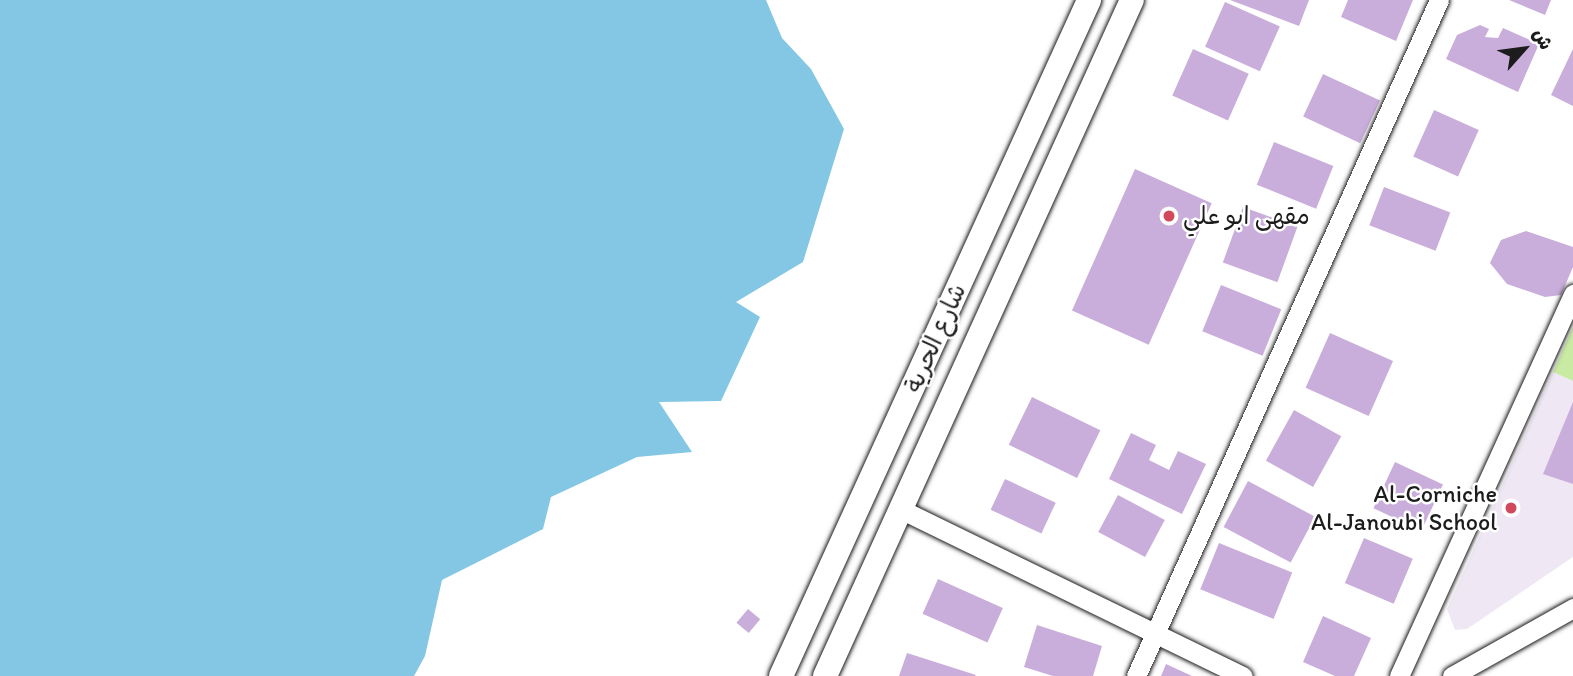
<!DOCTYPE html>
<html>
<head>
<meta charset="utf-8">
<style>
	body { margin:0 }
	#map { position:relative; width:1573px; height:676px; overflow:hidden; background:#fff; font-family:Itim,"Playpen Sans Arabic",sans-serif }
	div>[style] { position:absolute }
	.built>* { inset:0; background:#efe7f4 }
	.green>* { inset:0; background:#c9eaa3 }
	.water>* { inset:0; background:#83c7e4 }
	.building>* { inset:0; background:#c9aedc; transform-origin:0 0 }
	.roads { filter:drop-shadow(0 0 2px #1c1c1c) drop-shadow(0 0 2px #1c1c1c) }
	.minor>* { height:19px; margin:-9.5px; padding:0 9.5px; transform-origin:9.5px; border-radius:9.5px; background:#fff }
	.tertiary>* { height:24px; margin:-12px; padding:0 12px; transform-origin:12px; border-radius:12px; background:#fff }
	.dots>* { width:19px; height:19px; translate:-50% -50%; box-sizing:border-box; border:4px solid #fff; border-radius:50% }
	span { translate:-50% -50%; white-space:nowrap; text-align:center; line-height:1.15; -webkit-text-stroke:5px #fff; paint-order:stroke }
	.poi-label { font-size:24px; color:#1c1c1c }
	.left { translate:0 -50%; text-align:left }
	.right { translate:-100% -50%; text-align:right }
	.street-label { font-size:24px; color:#1c1c1c }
	.north { position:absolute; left:1489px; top:14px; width:70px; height:70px; -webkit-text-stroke:5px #fff; paint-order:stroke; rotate:62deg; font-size:19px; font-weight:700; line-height:28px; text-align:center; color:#1c1c1c }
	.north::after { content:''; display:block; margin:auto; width:24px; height:32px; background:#1c1c1c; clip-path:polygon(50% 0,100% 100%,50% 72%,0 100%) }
</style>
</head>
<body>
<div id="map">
	<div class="built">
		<i style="clip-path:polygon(1553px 372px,1573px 381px,1573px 557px,1467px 629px,1455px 630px,1447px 609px)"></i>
	</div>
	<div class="green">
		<i style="clip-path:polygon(1573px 327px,1573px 381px,1553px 372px)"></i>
	</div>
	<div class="water">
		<i style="clip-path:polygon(0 0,766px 0,782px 38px,811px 69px,844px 129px,803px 262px,736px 302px,760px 317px,721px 401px,659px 402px,692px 452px,637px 457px,551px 497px,543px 529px,442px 580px,425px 656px,414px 676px,0 676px)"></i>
	</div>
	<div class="building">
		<i style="clip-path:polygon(1230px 0,1309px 0,1299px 26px)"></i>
		<i style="clip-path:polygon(1348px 0,1413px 0,1396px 41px,1341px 17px)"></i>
		<i style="clip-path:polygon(1509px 0,1551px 0,1545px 15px)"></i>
		<i style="left:1225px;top:2px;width:60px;height:49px;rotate:24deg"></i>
		<i style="clip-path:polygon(1480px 25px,1489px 29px,1485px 37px,1498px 38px,1503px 28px,1539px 44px,1518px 92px,1446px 59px,1457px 35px)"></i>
		<i style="left:1193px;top:49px;width:61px;height:51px;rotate:24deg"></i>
		<i style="clip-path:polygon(1573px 49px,1573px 106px,1551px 95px)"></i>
		<i style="left:1323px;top:74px;width:63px;height:47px;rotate:25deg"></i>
		<i style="left:1434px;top:110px;width:49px;height:51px;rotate:24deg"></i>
		<i style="left:1274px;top:142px;width:64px;height:46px;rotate:22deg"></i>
		<i style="left:1135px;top:169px;width:84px;height:155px;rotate:24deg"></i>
		<i style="left:1384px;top:187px;width:71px;height:41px;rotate:21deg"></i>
		<i style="left:1243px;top:207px;width:58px;height:59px;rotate:20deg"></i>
		<i style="clip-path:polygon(1526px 231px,1573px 247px,1573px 267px,1561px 295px,1545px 297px,1507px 284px,1490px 263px,1501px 240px)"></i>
		<i style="left:1221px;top:285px;width:65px;height:50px;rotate:22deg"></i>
		<i style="left:1330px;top:333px;width:69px;height:60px;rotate:24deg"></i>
		<i style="left:1032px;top:397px;width:76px;height:53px;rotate:26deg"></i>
		<i style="clip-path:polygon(1573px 402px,1573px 484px,1543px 474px)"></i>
		<i style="left:1294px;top:410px;width:54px;height:58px;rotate:29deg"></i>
		<i style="clip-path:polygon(1131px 433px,1156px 445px,1149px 460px,1169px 470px,1178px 451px,1206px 464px,1182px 514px,1109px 479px)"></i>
		<i style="left:1395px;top:462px;width:53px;height:51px;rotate:25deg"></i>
		<i style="left:1005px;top:479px;width:56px;height:34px;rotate:25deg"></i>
		<i style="left:1248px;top:481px;width:76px;height:52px;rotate:28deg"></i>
		<i style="left:1118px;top:495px;width:53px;height:42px;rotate:28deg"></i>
		<i style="left:1364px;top:538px;width:53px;height:49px;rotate:23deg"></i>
		<i style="left:1219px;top:543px;width:79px;height:50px;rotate:22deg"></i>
		<i style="left:938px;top:579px;width:71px;height:38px;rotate:24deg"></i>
		<i style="left:748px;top:609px;width:16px;height:18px;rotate:40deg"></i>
		<i style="clip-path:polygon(1323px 616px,1371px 638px,1354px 676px,1335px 676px,1303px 662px)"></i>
		<i style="clip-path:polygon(1037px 625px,1102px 646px,1093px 676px,1053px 676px,1024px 667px)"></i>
		<i style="clip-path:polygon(907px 653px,976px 675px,975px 676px,899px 676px)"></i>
		<i style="clip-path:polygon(1166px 664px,1192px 676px,1161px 676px)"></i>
	</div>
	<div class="roads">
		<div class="minor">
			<i style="left:902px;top:510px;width:379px;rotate:26deg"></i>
			<i style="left:1136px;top:676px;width:741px;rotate:-65.86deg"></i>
			<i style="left:1399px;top:676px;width:420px;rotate:-65.5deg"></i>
			<i style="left:1452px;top:676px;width:139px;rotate:-29.3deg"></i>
		</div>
		<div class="tertiary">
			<i style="left:781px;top:676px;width:743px;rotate:-65.5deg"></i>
			<i style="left:825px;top:676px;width:742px;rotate:-65.58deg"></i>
		</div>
	</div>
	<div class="dots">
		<i style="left:1169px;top:216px;background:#d1495b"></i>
		<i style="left:1511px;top:508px;background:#d1495b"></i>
	</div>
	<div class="poi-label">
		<span class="left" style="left:1183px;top:216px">مقهى ابو علي</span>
		<span class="right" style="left:1497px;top:508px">Al-Corniche<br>Al-Janoubi School</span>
	</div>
	<div class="street-label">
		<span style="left:935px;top:338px;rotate:-66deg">شارع الحرية</span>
	</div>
	<div class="north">ش</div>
</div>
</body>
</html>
